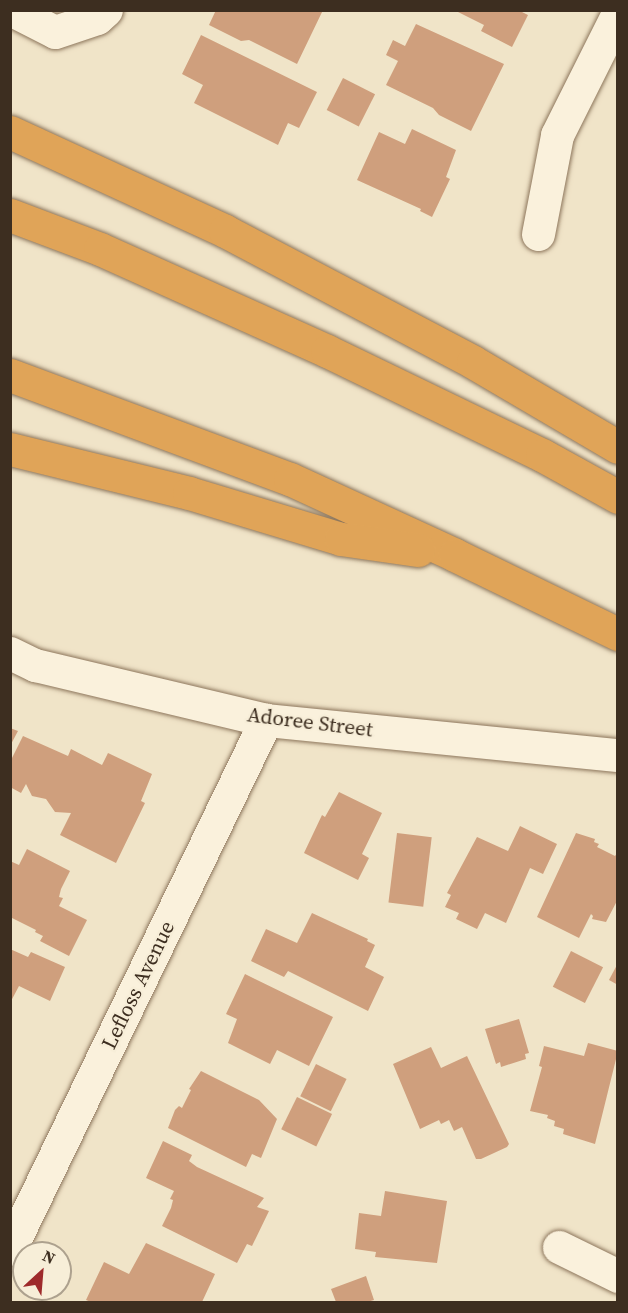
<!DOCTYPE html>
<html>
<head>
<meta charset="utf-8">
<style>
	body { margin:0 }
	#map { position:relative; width:628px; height:1313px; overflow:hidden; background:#f0e4c8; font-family:"Source Serif 4",serif }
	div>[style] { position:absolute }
	.building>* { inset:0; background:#cf9f7d; transform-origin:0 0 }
	.roads { filter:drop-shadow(0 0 2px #8d765c) drop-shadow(0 0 2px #8d765c) }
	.minor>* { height:33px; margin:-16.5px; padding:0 16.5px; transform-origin:16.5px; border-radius:16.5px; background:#faf1dc }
	.highway>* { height:33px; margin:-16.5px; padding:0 16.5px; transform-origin:16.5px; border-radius:16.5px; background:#e0a458 }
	span { translate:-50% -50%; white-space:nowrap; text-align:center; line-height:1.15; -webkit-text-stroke:4.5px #f7eed8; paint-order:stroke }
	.street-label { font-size:21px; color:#3d2e20 }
	.frame { position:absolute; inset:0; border:12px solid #3d2e20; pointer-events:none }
	.north { position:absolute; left:12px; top:1241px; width:60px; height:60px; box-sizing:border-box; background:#f7eed8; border:2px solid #ada18e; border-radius:50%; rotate:26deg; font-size:16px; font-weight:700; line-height:24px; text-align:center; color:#3d2e20 }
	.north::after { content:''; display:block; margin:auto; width:21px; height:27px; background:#9e2a2b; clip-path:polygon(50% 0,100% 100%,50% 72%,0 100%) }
</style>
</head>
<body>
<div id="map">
	<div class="building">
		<i style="clip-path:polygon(216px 10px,259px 11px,323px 10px,297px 64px,249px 40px,241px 41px,209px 25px)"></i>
		<i style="clip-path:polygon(454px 10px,518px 10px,528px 15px,512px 47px,481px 31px,484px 25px)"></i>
		<i style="clip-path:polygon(416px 24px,504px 64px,471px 131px,439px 115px,433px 108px,386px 85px,398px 61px,386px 55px,393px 40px,405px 46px)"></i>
		<i style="clip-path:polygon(201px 35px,317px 92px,299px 128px,288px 123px,278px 145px,194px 103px,203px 85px,182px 74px)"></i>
		<i style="left:343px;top:78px;width:36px;height:36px;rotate:27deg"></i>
		<i style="clip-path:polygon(412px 129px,456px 150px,446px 177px,450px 179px,432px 217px,420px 211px,421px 209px,357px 180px,379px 132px,405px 144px)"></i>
		<i style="clip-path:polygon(10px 728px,18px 731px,10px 746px)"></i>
		<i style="clip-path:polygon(23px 736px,68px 756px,71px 749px,102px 765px,108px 753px,152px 774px,141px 801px,145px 803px,116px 863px,60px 835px,71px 813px,55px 812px,46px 799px,32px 796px,26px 784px,21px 793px,10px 787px,10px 762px)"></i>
		<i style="clip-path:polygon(339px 792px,382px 813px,362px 854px,369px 858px,358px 880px,304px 853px,322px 815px,325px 817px)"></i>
		<i style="clip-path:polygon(520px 826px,557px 844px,543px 874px,530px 868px,506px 923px,485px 913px,477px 929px,456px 919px,459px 913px,445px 907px,451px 895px,447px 893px,477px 837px,508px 851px)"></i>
		<i style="left:397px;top:833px;width:35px;height:70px;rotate:7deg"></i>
		<i style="clip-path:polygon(576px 833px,595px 839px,594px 842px,599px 844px,597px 847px,615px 856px,618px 852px,618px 899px,606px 922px,592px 919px,593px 916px,591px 914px,579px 938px,537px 917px)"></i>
		<i style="clip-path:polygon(27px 849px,70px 871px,61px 889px,59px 897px,63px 898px,59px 906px,87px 920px,69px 956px,40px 941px,43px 936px,35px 932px,36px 930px,10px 917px,10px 861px,19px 865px)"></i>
		<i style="clip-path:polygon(312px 913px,368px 939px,367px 941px,375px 945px,365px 967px,384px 977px,368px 1011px,288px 971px,284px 977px,251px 961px,266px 929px,297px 943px)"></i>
		<i style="clip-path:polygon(10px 949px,28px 957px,31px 952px,65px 967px,50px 1001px,19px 986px,10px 1003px)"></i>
		<i style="left:571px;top:951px;width:36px;height:40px;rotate:27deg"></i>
		<i style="clip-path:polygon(618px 963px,618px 985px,609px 980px)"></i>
		<i style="clip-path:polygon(245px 974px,333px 1017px,309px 1066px,277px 1050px,270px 1064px,228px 1043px,237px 1019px,226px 1014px)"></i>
		<i style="clip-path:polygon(519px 1019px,529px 1053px,525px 1054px,526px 1059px,501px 1067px,500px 1062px,496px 1064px,485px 1029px)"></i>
		<i style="clip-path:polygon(588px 1043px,618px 1051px,595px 1144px,563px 1134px,564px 1129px,554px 1126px,555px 1121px,547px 1118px,548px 1115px,530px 1111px,542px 1067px,539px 1066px,544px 1046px,584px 1056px)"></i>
		<i style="clip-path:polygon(431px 1047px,441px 1068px,467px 1056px,509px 1144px,507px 1147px,481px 1159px,476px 1159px,462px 1127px,454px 1131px,449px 1120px,441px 1124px,439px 1120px,420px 1129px,393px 1064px)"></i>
		<i style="left:316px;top:1064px;width:34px;height:36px;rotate:26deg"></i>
		<i style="clip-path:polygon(201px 1071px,259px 1100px,277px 1119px,261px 1158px,252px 1154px,246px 1167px,168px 1128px,175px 1110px,179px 1106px,182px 1108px,191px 1090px,189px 1089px)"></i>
		<i style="left:297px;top:1097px;width:39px;height:36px;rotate:26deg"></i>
		<i style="clip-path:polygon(163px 1141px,192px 1155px,189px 1161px,197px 1167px,264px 1198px,257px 1207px,269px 1211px,252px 1246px,247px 1244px,237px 1263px,162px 1226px,171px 1208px,173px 1200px,170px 1199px,174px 1191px,146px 1178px)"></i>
		<i style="clip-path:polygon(385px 1191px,447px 1201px,437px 1263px,375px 1257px,376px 1252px,355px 1249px,359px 1213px,381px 1216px)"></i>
		<i style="clip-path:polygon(146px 1243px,215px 1274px,202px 1302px,91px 1302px,86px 1300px,104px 1262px,129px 1274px)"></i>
		<i style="clip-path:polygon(366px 1276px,374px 1300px,367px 1302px,336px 1302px,331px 1289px)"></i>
	</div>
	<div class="roads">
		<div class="minor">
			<i style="left:12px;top:10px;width:48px;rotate:27.1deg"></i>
			<i style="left:55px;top:32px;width:44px;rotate:-18.4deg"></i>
			<i style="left:97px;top:18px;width:12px;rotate:-42deg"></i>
			<i style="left:538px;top:234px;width:101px;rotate:-79.1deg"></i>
			<i style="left:557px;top:135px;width:136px;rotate:-63.4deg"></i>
			<i style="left:10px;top:653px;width:28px;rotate:26deg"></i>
			<i style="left:35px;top:665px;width:237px;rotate:13.4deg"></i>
			<i style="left:266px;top:720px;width:354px;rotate:5.7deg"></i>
			<i style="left:559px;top:1247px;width:66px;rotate:26.2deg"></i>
			<i style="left:10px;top:1249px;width:588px;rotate:-64.18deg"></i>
		</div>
		<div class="highway">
			<i style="left:10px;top:132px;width:237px;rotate:24.7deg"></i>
			<i style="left:225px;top:231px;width:280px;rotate:27.8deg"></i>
			<i style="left:473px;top:362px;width:168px;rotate:30.4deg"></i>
			<i style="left:10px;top:215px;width:96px;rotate:20.7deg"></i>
			<i style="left:100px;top:249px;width:249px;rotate:24.2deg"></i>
			<i style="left:327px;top:351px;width:239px;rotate:25.8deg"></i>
			<i style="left:542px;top:455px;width:87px;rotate:28.9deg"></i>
			<i style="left:10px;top:375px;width:299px;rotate:20.4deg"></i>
			<i style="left:290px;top:479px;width:182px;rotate:24.7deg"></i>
			<i style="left:455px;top:555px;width:181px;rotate:25.9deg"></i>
			<i style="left:10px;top:449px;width:184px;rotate:13.8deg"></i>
			<i style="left:189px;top:493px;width:159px;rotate:16.8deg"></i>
			<i style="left:341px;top:539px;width:78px;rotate:8.1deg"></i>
		</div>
	</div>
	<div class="street-label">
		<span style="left:310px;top:722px;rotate:7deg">Adoree Street</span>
		<span style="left:138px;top:985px;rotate:-64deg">Lefloss Avenue</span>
	</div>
	<div class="frame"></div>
	<div class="north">N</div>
</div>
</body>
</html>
